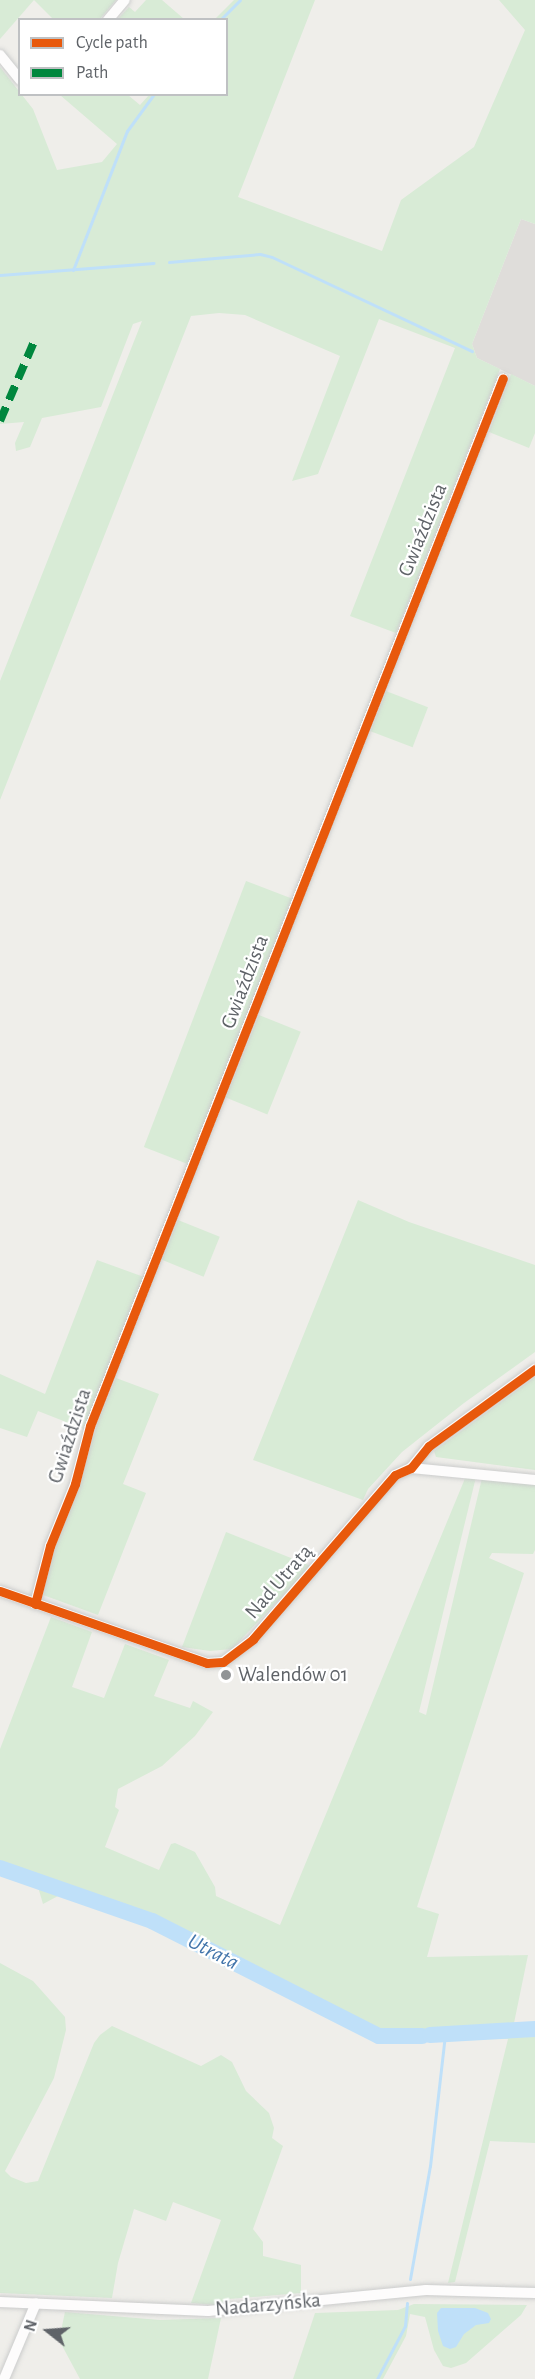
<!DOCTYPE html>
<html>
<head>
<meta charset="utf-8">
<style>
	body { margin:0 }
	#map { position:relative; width:535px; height:2379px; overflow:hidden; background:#efeeea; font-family:"Alegreya Sans",sans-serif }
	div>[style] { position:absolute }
	.industrial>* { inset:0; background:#dfddda }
	.green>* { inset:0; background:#d8ebd6; transform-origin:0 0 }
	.water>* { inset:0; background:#bfe0f9 }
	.stream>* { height:3px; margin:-1.5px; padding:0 1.5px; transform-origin:1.5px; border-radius:1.5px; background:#bfe0f9 }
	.river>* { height:16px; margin:-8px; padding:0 8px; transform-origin:8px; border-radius:8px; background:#bfe0f9 }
	.roads { filter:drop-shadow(0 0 2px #cbcccc) drop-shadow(0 0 2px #cbcccc) }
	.minor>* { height:10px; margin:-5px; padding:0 5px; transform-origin:5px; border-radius:5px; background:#fdfcfc }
	.quiet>* { height:8px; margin-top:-4px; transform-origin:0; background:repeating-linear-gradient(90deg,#00873e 0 15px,transparent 0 23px) }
	.cycleway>* { height:9px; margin:-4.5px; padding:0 4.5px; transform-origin:4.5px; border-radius:4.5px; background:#e8590c }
	.dots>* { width:16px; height:16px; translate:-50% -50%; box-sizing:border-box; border:3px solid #fff; border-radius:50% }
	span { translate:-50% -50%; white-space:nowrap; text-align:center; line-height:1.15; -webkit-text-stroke:4.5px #fff; paint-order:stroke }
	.street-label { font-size:21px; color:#5f6368 }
	.poi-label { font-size:21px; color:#5f6368 }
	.left { translate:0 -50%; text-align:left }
	.water-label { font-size:22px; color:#4174aa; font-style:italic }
	.legend { position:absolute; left:18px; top:18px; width:210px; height:78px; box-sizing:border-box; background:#fff; border:2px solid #bfc1c3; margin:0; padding:8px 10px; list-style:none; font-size:18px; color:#5f6368 }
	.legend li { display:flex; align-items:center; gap:12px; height:30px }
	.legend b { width:30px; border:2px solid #bfc1c3 }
	.north { position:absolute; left:18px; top:2301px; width:60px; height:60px; -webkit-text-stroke:4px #fff; paint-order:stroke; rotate:287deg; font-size:16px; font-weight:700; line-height:24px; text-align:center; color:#5f6368 }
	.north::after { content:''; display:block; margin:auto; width:21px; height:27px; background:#5f6368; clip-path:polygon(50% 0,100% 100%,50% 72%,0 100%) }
</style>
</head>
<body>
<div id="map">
	<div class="industrial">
		<i style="clip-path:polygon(521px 219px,535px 224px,535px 386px,477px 358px,472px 344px)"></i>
	</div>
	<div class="green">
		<i style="clip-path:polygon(0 0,34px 0,0 39px)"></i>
		<i style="clip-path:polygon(34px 0,116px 0,99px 20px,53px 19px)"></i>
		<i style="clip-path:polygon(146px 0,162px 0,184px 19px,118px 19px,129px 7px,135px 12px)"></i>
		<i style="clip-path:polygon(234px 0,315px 0,238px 197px,382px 251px,401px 200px,474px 147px,525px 30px,499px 0,535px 0,535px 224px,521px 219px,472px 344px,477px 358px,500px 369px,396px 633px,350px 616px,455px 348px,379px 319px,318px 474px,292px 481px,340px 356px,245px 315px,219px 313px,191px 316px,0 800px,0 681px,142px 321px,133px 324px,101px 407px,42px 418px,30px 447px,16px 451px,15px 443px,24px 422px,0 424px,0 67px,33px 109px,57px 170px,102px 162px,117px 144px,60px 95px,128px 95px,140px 105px,149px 95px,226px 94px,226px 20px,215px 19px)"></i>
		<i style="clip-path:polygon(511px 374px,535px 386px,535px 433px,529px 448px,489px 432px)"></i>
		<i style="left:386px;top:691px;width:45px;height:43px;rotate:21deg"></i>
		<i style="left:246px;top:881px;width:49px;height:285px;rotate:21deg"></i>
		<i style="left:259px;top:1015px;width:45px;height:89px;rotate:22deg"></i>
		<i style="clip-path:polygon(358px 1200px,409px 1222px,535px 1265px,535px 1352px,464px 1403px,402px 1452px,368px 1489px,363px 1500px,253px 1460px)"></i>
		<i style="left:178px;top:1220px;width:45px;height:43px;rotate:22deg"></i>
		<i style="clip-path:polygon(97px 1260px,144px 1277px,84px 1429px,38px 1411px,27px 1437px,0 1428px,0 1374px,45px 1394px)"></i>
		<i style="clip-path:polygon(535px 1377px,535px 1470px,436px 1457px,434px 1451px)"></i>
		<i style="clip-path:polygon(116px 1378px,159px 1394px,123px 1484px,146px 1493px,98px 1615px,43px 1595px,46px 1573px,83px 1471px,99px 1418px)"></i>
		<i style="clip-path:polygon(466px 1476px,476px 1477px,419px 1712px,426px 1715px,482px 1478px,535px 1485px,535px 1550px,533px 1554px,492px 1553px,489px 1558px,524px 1573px,417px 1907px,439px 1914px,427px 1957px,528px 1955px,513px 2028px,535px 2025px,535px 2143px,490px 2141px,455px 2282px,448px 2283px,508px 2039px,378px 2040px,151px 1926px,78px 1900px,58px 1896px,43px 1904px,38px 1887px,0 1873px,0 1749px,51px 1617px,92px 1632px,72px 1687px,104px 1698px,125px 1644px,169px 1660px,154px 1696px,190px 1708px,193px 1701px,213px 1712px,195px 1736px,162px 1766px,118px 1789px,115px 1807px,119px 1810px,105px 1847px,159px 1870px,171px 1844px,175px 1843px,195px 1852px,215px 1887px,216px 1896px,280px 1925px)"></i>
		<i style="clip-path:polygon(226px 1532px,311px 1566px,232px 1649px,210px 1651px,182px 1647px)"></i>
		<i style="clip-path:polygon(0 1963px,33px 1981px,65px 2017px,66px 2030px,54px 2078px,5px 2171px,11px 2177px,26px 2183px,38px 2181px,94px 2043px,100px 2035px,112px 2026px,201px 2066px,221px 2055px,232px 2062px,246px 2091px,269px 2113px,274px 2128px,272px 2138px,283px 2146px,253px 2229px,263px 2242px,263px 2256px,301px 2265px,301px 2293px,229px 2299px,227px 2306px,191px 2303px,221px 2220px,173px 2202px,166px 2221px,134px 2209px,118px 2263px,112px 2298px,0 2293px)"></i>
		<i style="clip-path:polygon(414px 2304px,527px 2305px,521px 2315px,466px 2363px,451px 2368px,443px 2366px,434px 2350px,425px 2317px,410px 2314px,406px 2336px,383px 2379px,293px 2379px,315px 2313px,398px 2310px)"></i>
		<i style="clip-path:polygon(65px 2312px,160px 2320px,221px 2318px,208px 2379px,80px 2379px,59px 2340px)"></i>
	</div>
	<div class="water">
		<i style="clip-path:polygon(441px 2308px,475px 2308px,488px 2313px,491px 2319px,489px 2323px,476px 2325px,464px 2334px,456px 2347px,450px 2349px,443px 2346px,438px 2331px,437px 2313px)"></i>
	</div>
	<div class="stream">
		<i style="left:220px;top:20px;width:28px;rotate:-45deg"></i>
		<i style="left:169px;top:262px;width:91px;rotate:-5deg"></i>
		<i style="left:260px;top:254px;width:12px;rotate:14deg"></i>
		<i style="left:272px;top:257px;width:221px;rotate:25.2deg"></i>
		<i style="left:73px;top:270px;width:149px;rotate:-68.8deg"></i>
		<i style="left:127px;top:131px;width:46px;rotate:-53.9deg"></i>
		<i style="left:0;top:275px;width:154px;rotate:-4.5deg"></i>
		<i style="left:410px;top:2279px;width:115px;rotate:-80deg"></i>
		<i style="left:430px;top:2166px;width:132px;rotate:-83.5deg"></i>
		<i style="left:377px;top:2379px;width:60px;rotate:-62.2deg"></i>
		<i style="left:405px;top:2326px;width:23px;rotate:-85deg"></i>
	</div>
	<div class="river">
		<i style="left:0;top:1868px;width:161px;rotate:19.2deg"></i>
		<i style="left:152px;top:1921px;width:254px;rotate:26.9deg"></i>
		<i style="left:379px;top:2036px;width:43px"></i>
		<i style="left:430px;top:2035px;width:105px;rotate:-3.3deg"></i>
	</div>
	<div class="roads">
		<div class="minor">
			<i style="left:108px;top:20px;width:26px;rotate:-50deg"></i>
			<i style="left:0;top:55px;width:32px;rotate:51deg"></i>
			<i style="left:411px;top:1468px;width:125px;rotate:5.5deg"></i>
			<i style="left:0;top:1591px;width:219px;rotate:19.2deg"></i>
			<i style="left:207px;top:1663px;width:16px;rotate:-4deg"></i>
			<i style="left:223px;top:1662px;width:38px;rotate:-37deg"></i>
			<i style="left:253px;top:1639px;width:217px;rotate:-49.1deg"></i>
			<i style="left:395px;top:1475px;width:17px;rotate:-24deg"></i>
			<i style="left:411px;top:1468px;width:28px;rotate:-51deg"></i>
			<i style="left:429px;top:1446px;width:131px;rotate:-36deg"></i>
			<i style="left:35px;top:1604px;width:60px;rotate:-75.5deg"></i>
			<i style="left:50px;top:1546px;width:67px;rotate:-68deg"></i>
			<i style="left:75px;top:1484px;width:60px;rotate:-75.5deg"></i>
			<i style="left:90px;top:1426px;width:1126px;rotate:-68.49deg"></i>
			<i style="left:0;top:2302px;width:208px;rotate:2.5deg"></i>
			<i style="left:208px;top:2311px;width:219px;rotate:-5.5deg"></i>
			<i style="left:426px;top:2290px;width:109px;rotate:1.6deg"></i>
			<i style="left:4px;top:2379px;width:82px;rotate:-67.2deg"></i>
		</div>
	</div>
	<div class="quiet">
		<i style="left:0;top:421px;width:91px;rotate:-66.8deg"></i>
	</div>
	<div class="cycleway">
		<i style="left:0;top:1591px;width:219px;rotate:19.2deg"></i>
		<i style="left:207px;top:1663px;width:16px;rotate:-4deg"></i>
		<i style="left:223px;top:1662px;width:38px;rotate:-37deg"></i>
		<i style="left:253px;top:1639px;width:217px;rotate:-49.1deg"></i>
		<i style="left:395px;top:1475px;width:17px;rotate:-24deg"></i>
		<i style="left:411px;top:1468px;width:28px;rotate:-51deg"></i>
		<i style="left:429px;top:1446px;width:131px;rotate:-36deg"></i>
		<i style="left:35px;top:1604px;width:60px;rotate:-75.5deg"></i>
		<i style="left:50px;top:1546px;width:67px;rotate:-68deg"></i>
		<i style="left:75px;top:1484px;width:60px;rotate:-75.5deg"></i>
		<i style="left:90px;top:1426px;width:1126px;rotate:-68.49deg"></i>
	</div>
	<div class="dots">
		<i style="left:226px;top:1675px;background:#919496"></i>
	</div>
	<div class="street-label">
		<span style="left:423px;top:530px;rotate:-68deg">Gwiaździsta</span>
		<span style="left:245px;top:982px;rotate:-69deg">Gwiaździsta</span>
		<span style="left:70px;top:1436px;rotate:-72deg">Gwiaździsta</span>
		<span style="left:279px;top:1582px;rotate:-49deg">Nad Utratą</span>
		<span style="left:268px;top:2305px;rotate:-5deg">Nadarzyńska</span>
	</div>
	<div class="poi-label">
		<span class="left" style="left:238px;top:1675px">Walendów 01</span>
	</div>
	<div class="water-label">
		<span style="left:213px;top:1952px;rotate:27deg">Utrata</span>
	</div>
	<ul class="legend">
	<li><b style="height:8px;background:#e8590c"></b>Cycle path</li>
	<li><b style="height:8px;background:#00873e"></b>Path</li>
	</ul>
	<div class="north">N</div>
</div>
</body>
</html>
